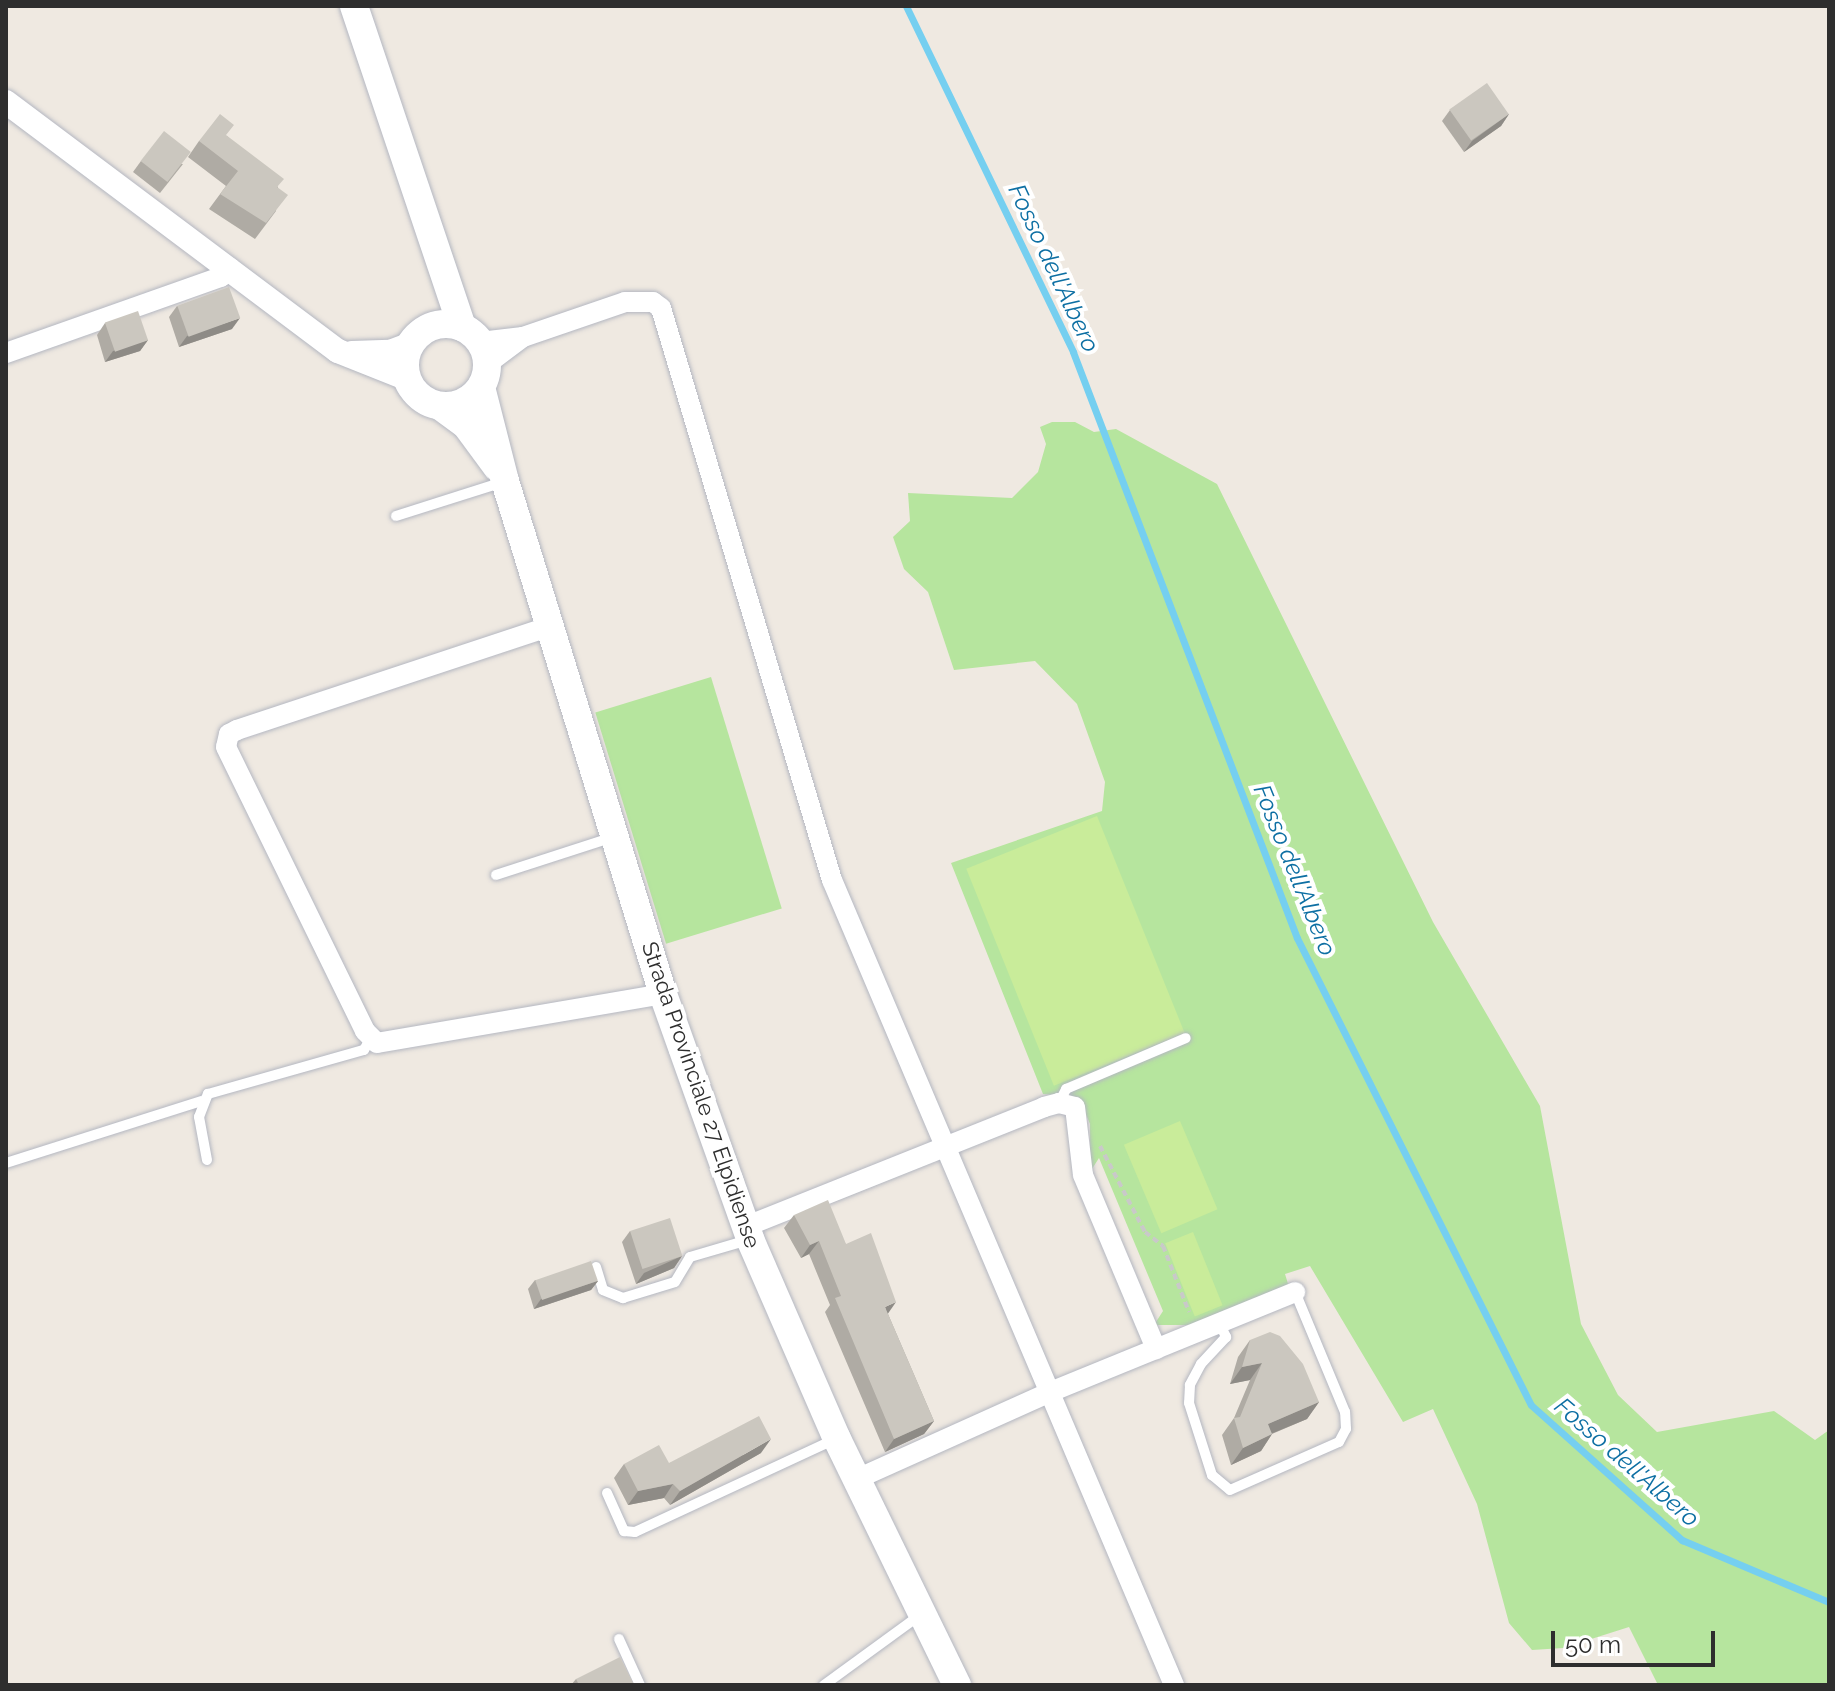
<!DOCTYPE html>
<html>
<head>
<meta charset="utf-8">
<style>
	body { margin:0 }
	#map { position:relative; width:1835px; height:1691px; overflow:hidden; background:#efe9e1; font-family:Raleway,sans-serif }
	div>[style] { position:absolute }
	.green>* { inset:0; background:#b6e59e; transform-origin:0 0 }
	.pitch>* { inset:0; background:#c9ec9a; transform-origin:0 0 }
	.stream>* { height:7px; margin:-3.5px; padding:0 3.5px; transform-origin:3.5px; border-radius:3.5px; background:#75cff0 }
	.path>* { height:4px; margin-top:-2px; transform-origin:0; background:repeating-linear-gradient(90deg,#c9c9c9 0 6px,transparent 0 10px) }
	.roads { filter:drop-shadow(0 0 2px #b4b7c1) drop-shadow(0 0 2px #b4b7c1) }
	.service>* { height:10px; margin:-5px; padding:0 5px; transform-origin:5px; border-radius:5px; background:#fff }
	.minor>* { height:20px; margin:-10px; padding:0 10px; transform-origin:10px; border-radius:10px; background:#fff }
	.tertiary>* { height:24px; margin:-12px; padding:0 12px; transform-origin:12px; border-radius:12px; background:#fff }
	.secondary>* { height:28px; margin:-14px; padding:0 14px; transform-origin:14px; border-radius:14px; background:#fff }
	.secondary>.ring { margin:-14px; padding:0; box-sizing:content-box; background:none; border:28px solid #fff; border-radius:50% }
	.wall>* { inset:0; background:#afaba4 }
	.shaded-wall>* { inset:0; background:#8e8b86 }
	.building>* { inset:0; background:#cbc7bf; transform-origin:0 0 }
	span { translate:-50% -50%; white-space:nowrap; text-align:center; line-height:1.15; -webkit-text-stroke:8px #fff; paint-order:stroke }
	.street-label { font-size:22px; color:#2e2e2e }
	.water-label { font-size:24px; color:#0d6fa3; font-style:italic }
	.frame { position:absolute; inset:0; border:8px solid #2e2e2e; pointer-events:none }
	.scale { position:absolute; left:1551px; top:1631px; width:164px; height:36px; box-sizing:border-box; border:4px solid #2e2e2e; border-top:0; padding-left:10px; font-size:24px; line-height:28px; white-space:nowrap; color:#2e2e2e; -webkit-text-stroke:6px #fff; paint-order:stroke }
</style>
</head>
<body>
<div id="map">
	<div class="green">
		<i style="clip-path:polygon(1052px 422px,1075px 422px,1094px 432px,1116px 429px,1217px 484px,1433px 922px,1540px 1106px,1581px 1324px,1618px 1395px,1657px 1432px,1774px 1411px,1815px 1440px,1829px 1430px,1829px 1685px,1658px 1685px,1629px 1627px,1563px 1648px,1532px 1650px,1509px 1623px,1477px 1504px,1433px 1409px,1403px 1422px,1310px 1266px,1285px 1274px,1289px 1287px,1191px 1325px,1154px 1325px,1163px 1311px,1099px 1158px,1090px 1172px,1090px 1124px,1079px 1097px,1043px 1094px,951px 863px,1102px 811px,1105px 782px,1077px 704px,1035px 661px,954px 670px,928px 592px,904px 569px,893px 537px,910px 521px,908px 493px,1012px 498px,1038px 472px,1046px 444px,1040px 427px)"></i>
		<i style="left:711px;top:677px;width:242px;height:121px;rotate:73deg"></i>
	</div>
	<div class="pitch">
		<i style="left:1097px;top:816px;width:234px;height:141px;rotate:68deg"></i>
		<i style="left:1180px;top:1121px;width:96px;height:61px;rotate:67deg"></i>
		<i style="left:1193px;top:1232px;width:79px;height:30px;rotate:68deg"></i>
	</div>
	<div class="stream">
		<i style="left:906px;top:6px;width:384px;rotate:64.2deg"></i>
		<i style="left:1073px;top:352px;width:627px;rotate:69.08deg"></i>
		<i style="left:1297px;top:938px;width:522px;rotate:63.39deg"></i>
		<i style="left:1531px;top:1405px;width:203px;rotate:41.8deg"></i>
		<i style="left:1682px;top:1540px;width:160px;rotate:22.9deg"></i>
	</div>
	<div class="path">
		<i style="left:1100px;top:1146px;width:97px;rotate:62.4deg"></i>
		<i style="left:1145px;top:1232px;width:23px;rotate:38deg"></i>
		<i style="left:1163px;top:1246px;width:71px;rotate:68.5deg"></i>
	</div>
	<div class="roads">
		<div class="service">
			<i style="left:396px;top:516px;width:112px;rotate:-17.6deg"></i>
			<i style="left:496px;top:875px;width:124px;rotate:-17.9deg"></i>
			<i style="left:1059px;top:1103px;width:16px;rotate:-63deg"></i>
			<i style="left:1066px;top:1089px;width:130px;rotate:-23deg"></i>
			<i style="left:207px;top:1160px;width:44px;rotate:-100.5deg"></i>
			<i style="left:199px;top:1117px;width:25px;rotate:-69deg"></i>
			<i style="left:208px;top:1094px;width:162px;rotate:-15.8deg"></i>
			<i style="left:364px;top:1050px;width:13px;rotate:-61deg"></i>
			<i style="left:6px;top:1163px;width:205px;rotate:-17.6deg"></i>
			<i style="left:596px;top:1267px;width:24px;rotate:73deg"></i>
			<i style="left:603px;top:1290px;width:22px;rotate:22deg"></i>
			<i style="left:623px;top:1298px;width:54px;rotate:-17.1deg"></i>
			<i style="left:675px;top:1282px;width:29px;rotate:-59deg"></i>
			<i style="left:690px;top:1257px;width:60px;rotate:-16.3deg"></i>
			<i style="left:1219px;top:1323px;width:16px;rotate:63deg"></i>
			<i style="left:1226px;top:1337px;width:37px;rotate:133deg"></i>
			<i style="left:1201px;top:1364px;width:24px;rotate:118deg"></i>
			<i style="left:1190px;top:1385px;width:18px;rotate:93deg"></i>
			<i style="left:1189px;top:1403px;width:76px;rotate:72.3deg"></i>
			<i style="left:1212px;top:1475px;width:23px;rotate:40deg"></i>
			<i style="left:1230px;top:1490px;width:119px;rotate:-23.8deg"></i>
			<i style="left:1339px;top:1442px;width:15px;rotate:-62deg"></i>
			<i style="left:1346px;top:1429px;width:17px;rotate:-93deg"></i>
			<i style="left:1345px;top:1412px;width:130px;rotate:-112.6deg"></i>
			<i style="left:607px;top:1493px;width:42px;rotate:65.9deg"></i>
			<i style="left:624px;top:1531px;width:11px;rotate:5deg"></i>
			<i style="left:635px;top:1532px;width:221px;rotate:-24.9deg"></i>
			<i style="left:619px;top:1639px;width:51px;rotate:65.5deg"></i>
			<i style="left:824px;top:1685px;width:119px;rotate:-36.1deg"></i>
		</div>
		<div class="minor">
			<i style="left:480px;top:342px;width:43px;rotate:-6.6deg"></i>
			<i style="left:523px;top:337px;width:108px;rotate:-18.9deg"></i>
			<i style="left:625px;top:302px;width:28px"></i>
			<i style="left:653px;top:302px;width:10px;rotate:37deg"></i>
			<i style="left:661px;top:308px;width:597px;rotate:73.36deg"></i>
			<i style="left:832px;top:880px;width:875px;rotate:66.98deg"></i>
			<i style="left:6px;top:353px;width:228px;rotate:-19.5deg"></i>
			<i style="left:221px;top:277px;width:13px;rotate:-45deg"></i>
			<i style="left:487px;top:364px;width:45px;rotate:-36.9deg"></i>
			<i style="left:551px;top:626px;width:331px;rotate:161.7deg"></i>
			<i style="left:237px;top:730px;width:9px;rotate:153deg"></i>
			<i style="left:229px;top:734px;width:13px;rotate:103deg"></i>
			<i style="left:226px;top:747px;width:316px;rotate:63.9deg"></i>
			<i style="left:365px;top:1031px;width:17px;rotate:45deg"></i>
			<i style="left:377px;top:1043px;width:290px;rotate:-9.7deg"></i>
			<i style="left:747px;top:1226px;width:320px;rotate:-21.8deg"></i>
			<i style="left:1044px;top:1107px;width:16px;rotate:-15deg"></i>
			<i style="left:1059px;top:1103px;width:16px;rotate:14deg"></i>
			<i style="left:1075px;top:1107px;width:68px;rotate:83.3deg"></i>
			<i style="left:1083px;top:1175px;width:189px;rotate:67.2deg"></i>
			<i style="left:859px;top:1478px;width:207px;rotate:-24.2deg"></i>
			<i style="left:1048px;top:1393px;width:267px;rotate:-22.2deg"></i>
		</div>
		<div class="tertiary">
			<i style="left:6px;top:102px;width:415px;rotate:36.9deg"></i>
			<i style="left:338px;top:351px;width:73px;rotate:21.7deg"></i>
			<i style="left:352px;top:353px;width:38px;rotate:-2deg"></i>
			<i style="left:390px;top:352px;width:22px;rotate:-21deg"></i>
		</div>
		<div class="secondary">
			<i style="left:354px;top:6px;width:339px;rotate:71.4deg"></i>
			<i class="ring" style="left:405px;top:324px;width:54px;height:54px"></i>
			<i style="left:481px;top:387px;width:97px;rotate:75.7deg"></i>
			<i style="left:505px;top:481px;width:537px;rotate:72.88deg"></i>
			<i style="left:663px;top:994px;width:260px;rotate:70.4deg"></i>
			<i style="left:750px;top:1239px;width:218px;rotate:66.5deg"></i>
			<i style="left:837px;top:1439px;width:274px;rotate:64deg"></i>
			<i style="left:440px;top:406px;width:32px;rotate:36deg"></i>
			<i style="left:466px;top:425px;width:52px;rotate:53.6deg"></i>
		</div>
	</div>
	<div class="wall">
		<i style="clip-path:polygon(1450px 110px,1509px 114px,1501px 126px,1464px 152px,1442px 121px)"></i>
		<i style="clip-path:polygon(227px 136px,278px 187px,276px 211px,255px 239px,209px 209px,226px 186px,188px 157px,199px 141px)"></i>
		<i style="clip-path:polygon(141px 161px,183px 164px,160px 193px,133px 172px)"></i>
		<i style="clip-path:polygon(177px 306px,232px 329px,179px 347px,169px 317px)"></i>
		<i style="clip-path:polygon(105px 323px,148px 340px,140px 351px,105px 362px,97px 335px)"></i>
		<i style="clip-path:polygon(794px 1215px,846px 1244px,888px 1314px,934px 1421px,924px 1434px,885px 1452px,825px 1312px,830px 1305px,809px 1254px,801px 1258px,784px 1228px)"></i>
		<i style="clip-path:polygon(630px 1231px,682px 1256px,674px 1268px,636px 1284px,622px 1242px)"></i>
		<i style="clip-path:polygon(535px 1280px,598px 1281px,591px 1290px,534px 1309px,528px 1289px)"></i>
		<i style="clip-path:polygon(1250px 1340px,1319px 1402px,1307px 1419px,1272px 1434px,1261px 1451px,1231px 1465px,1222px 1435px,1234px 1418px,1250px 1380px,1230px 1384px,1238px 1357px)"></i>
		<i style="clip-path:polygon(761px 1453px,670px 1505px,664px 1498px,628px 1505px,614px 1478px,624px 1464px,669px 1463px)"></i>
		<i style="clip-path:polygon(576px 1679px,634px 1685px,571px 1685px)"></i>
	</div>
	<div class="shaded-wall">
		<i style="clip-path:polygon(1509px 114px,1501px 126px,1464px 152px,1472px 141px)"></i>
		<i style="clip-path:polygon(240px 318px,232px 329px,179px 347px,187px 336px)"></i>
		<i style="clip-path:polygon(148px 340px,140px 351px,105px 362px,113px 351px)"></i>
		<i style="clip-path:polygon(819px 1241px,809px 1254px,801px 1258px,810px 1245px)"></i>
		<i style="clip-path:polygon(682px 1256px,674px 1268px,636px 1284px,644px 1273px)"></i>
		<i style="clip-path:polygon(598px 1281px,591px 1290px,534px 1309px,541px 1299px)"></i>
		<i style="clip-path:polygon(896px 1302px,887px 1315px,885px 1307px)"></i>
		<i style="clip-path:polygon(1262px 1363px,1250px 1380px,1230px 1384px,1242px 1367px)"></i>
		<i style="clip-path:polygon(1319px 1402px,1307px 1419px,1256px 1440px,1268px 1424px)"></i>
		<i style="clip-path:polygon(934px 1421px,924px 1434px,885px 1452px,894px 1439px)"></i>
		<i style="clip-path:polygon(1272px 1434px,1261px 1451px,1231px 1465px,1243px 1448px)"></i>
		<i style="clip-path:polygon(771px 1439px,761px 1453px,670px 1505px,680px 1491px)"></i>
		<i style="clip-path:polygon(673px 1484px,664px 1498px,628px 1505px,638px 1491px)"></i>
	</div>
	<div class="building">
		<i style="left:1487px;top:83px;width:38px;height:46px;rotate:55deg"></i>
		<i style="clip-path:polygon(220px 114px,234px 125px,226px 135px,284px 179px,277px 187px,288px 195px,266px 223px,220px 194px,238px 171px,199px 141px)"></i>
		<i style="left:164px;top:131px;width:34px;height:38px;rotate:38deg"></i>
		<i style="left:229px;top:287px;width:33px;height:55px;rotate:70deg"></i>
		<i style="left:138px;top:311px;width:31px;height:35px;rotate:71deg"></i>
		<i style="clip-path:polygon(828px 1200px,846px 1244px,871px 1233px,896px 1302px,885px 1307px,934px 1421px,894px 1439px,835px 1298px,841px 1296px,819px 1241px,810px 1245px,794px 1215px)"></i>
		<i style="left:670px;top:1218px;width:40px;height:42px;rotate:72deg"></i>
		<i style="left:591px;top:1261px;width:21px;height:59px;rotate:71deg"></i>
		<i style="clip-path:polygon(1270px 1332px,1280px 1336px,1303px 1364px,1319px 1402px,1268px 1424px,1272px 1434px,1243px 1448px,1234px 1418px,1240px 1417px,1262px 1363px,1242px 1367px,1250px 1340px)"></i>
		<i style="clip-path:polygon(759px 1416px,771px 1439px,680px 1491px,673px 1484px,638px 1491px,624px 1464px,659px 1445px,669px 1463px)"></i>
		<i style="clip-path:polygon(620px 1657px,634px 1685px,579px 1685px,576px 1679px)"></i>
	</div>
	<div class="street-label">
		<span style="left:701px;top:1095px;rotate:71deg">Strada Provinciale 27 Elpidiense</span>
	</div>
	<div class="water-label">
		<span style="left:1054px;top:268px;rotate:65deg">Fosso dell'Albero</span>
		<span style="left:1295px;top:870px;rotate:68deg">Fosso dell'Albero</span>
		<span style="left:1627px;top:1462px;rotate:41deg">Fosso dell'Albero</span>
	</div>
	<div class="frame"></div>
	<div class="scale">50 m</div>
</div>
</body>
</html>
